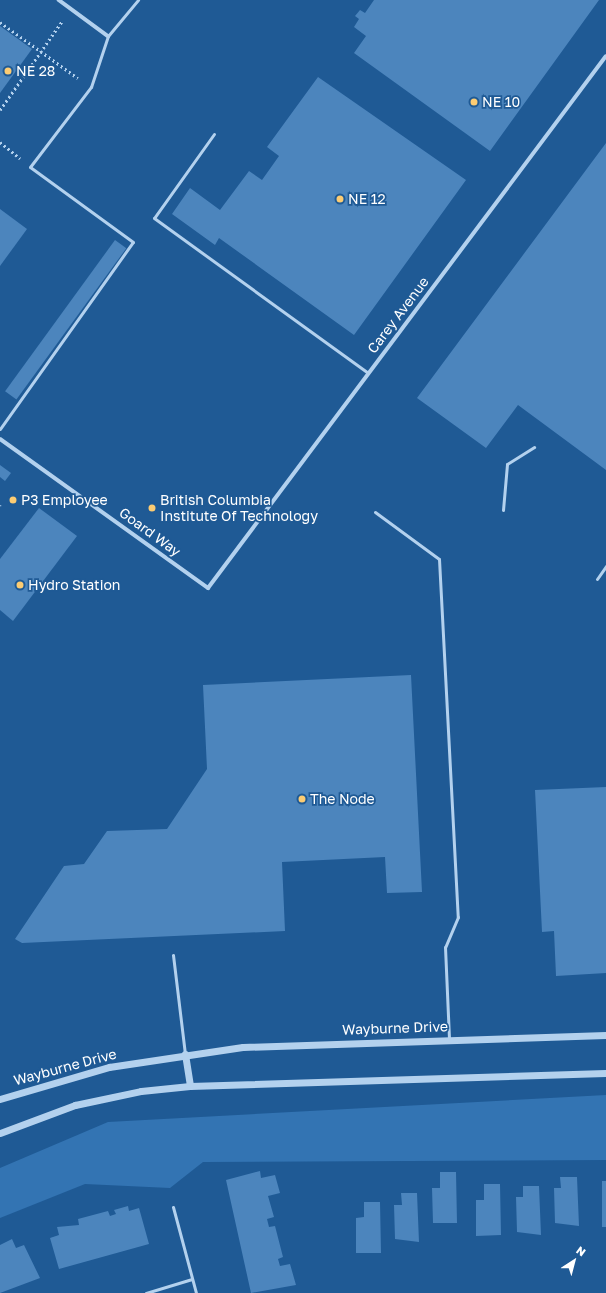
<!DOCTYPE html>
<html>
<head>
<meta charset="utf-8">
<style>
	body { margin:0 }
	#map { position:relative; width:606px; height:1293px; overflow:hidden; background:#1f5a95; font-family:"Golos Text",sans-serif }
	div>[style] { position:absolute }
	.green>* { inset:0; background:#3374b3 }
	.building>* { inset:0; background:#4c85bd; transform-origin:0 0 }
	.path>* { height:2.5px; margin-top:-1.25px; transform-origin:0; background:repeating-linear-gradient(90deg,#b3d1ee 0 2px,transparent 0 5px) }
	.service>* { height:3px; margin:-1.5px; padding:0 1.5px; transform-origin:1.5px; border-radius:1.5px; background:#b3d1ee }
	.pedestrian>* { height:3.5px; margin:-1.75px; padding:0 1.75px; transform-origin:1.75px; border-radius:1.75px; background:#b3d1ee }
	.minor>* { height:4px; margin:-2px; padding:0 2px; transform-origin:2px; border-radius:2px; background:#b3d1ee }
	.tertiary>* { height:7px; margin:-3.5px; padding:0 3.5px; transform-origin:3.5px; border-radius:3.5px; background:#b3d1ee }
	.dots>* { width:11px; height:11px; translate:-50% -50%; box-sizing:border-box; border:2px solid #1f5a95; border-radius:50% }
	span { translate:-50% -50%; white-space:nowrap; text-align:center; line-height:1.15; -webkit-text-stroke:3.5px #1f5a95; paint-order:stroke }
	.poi-label { font-size:14px; color:#fff }
	.left { translate:0 -50%; text-align:left }
	.street-label { font-size:14px; color:#fff }
	.north { position:absolute; left:554px; top:1241px; width:40px; height:40px; -webkit-text-stroke:3px #1f5a95; paint-order:stroke; rotate:36deg; font-size:11px; font-weight:700; line-height:16px; text-align:center; color:#fff }
	.north::after { content:''; display:block; margin:auto; width:14px; height:18px; background:#fff; clip-path:polygon(50% 0,100% 100%,50% 72%,0 100%) }
</style>
</head>
<body>
<div id="map">
	<div class="green">
		<i style="clip-path:polygon(606px 1095px,606px 1160px,203px 1162px,170px 1188px,85px 1184px,0 1218px,0 1168px,108px 1122px)"></i>
	</div>
	<div class="building">
		<i style="clip-path:polygon(374px 0,599px 0,490px 151px,354px 53px,366px 36px,354px 27px,359px 19px,355px 16px,360px 10px,365px 13px)"></i>
		<i style="clip-path:polygon(0 26px,32px 49px,0 93px)"></i>
		<i style="clip-path:polygon(318px 77px,466px 180px,354px 335px,219px 238px,215px 245px,172px 214px,190px 188px,220px 210px,249px 171px,262px 180px,279px 156px,267px 147px)"></i>
		<i style="clip-path:polygon(606px 143px,606px 470px,518px 405px,486px 448px,417px 398px)"></i>
		<i style="clip-path:polygon(0 209px,27px 229px,0 266px)"></i>
		<i style="left:115px;top:240px;width:14px;height:187px;rotate:36deg"></i>
		<i style="clip-path:polygon(0 465px,11px 473px,5px 481px,0 477px)"></i>
		<i style="clip-path:polygon(39px 508px,77px 536px,13px 621px,0 610px,0 559px)"></i>
		<i style="clip-path:polygon(411px 675px,422px 892px,387px 893px,385px 857px,282px 862px,285px 931px,22px 943px,15px 939px,64px 866px,84px 864px,107px 831px,167px 829px,207px 769px,203px 685px)"></i>
		<i style="clip-path:polygon(606px 787px,606px 973px,556px 976px,554px 931px,542px 932px,535px 790px)"></i>
		<i style="clip-path:polygon(260px 1171px,261px 1178px,275px 1175px,280px 1193px,268px 1196px,274px 1217px,267px 1219px,269px 1227px,275px 1226px,283px 1257px,278px 1259px,280px 1266px,290px 1264px,296px 1285px,251px 1293px,226px 1180px)"></i>
		<i style="clip-path:polygon(440px 1172px,456px 1172px,457px 1223px,433px 1223px,432px 1188px,440px 1188px)"></i>
		<i style="clip-path:polygon(560px 1177px,577px 1177px,579px 1226px,555px 1223px,554px 1188px,561px 1188px)"></i>
		<i style="left:602px;top:1181px;width:4px;height:46px"></i>
		<i style="clip-path:polygon(484px 1184px,500px 1184px,501px 1235px,476px 1236px,476px 1200px,484px 1200px)"></i>
		<i style="clip-path:polygon(523px 1186px,539px 1186px,541px 1235px,517px 1232px,516px 1197px,523px 1197px)"></i>
		<i style="clip-path:polygon(401px 1193px,417px 1193px,419px 1242px,395px 1239px,394px 1205px,402px 1205px)"></i>
		<i style="clip-path:polygon(364px 1202px,380px 1202px,381px 1253px,356px 1253px,356px 1218px,364px 1217px)"></i>
		<i style="clip-path:polygon(128px 1206px,129px 1211px,139px 1208px,149px 1244px,59px 1269px,50px 1238px,59px 1235px,57px 1227px,79px 1225px,78px 1219px,108px 1211px,110px 1216px,116px 1214px,114px 1210px)"></i>
		<i style="clip-path:polygon(12px 1239px,16px 1248px,24px 1245px,40px 1278px,0 1293px,0 1245px)"></i>
	</div>
	<div class="path">
		<i style="left:0;top:22px;width:96px;rotate:35.7deg"></i>
		<i style="left:0;top:110px;width:108px;rotate:-55.1deg"></i>
		<i style="left:0;top:142px;width:26px;rotate:39deg"></i>
		<i style="left:0;top:505px;width:1px;rotate:90deg"></i>
	</div>
	<div class="service">
		<i style="left:214px;top:134px;width:103px;rotate:125.5deg"></i>
		<i style="left:154px;top:218px;width:264px;rotate:35.9deg"></i>
		<i style="left:0;top:429px;width:229px;rotate:-54.6deg"></i>
		<i style="left:133px;top:242px;width:127px;rotate:-143.9deg"></i>
		<i style="left:30px;top:167px;width:101px;rotate:-52.7deg"></i>
		<i style="left:91px;top:87px;width:54px;rotate:-71.6deg"></i>
		<i style="left:108px;top:36px;width:47px;rotate:-50.2deg"></i>
		<i style="left:503px;top:510px;width:46px;rotate:-85deg"></i>
		<i style="left:507px;top:464px;width:32px;rotate:-32deg"></i>
		<i style="left:375px;top:512px;width:79px;rotate:36.3deg"></i>
		<i style="left:439px;top:559px;width:359px;rotate:87deg"></i>
		<i style="left:458px;top:917px;width:33px;rotate:113deg"></i>
		<i style="left:445px;top:947px;width:92px;rotate:87.5deg"></i>
		<i style="left:597px;top:579px;width:16px;rotate:-55deg"></i>
		<i style="left:173px;top:955px;width:100px;rotate:83.1deg"></i>
		<i style="left:173px;top:1207px;width:89px;rotate:75deg"></i>
		<i style="left:146px;top:1293px;width:48px;rotate:-16.9deg"></i>
	</div>
	<div class="pedestrian">
		<i style="left:59px;top:0;width:61px;rotate:36.3deg"></i>
	</div>
	<div class="minor">
		<i style="left:0;top:439px;width:256px;rotate:35.6deg"></i>
		<i style="left:208px;top:588px;width:664px;rotate:-53.2deg"></i>
	</div>
	<div class="tertiary">
		<i style="left:185px;top:1054px;width:32px;rotate:81deg"></i>
		<i style="left:0;top:1099px;width:114px;rotate:-16.4deg"></i>
		<i style="left:109px;top:1067px;width:135px;rotate:-8.5deg"></i>
		<i style="left:243px;top:1047px;width:363px;rotate:-1.9deg"></i>
		<i style="left:0;top:1133px;width:80px;rotate:-20.5deg"></i>
		<i style="left:75px;top:1105px;width:67px;rotate:-12deg"></i>
		<i style="left:141px;top:1091px;width:49px;rotate:-5.8deg"></i>
		<i style="left:190px;top:1086px;width:416px;rotate:-1.8deg"></i>
	</div>
	<div class="dots">
		<i style="left:8px;top:71px;background:#fccc73"></i>
		<i style="left:474px;top:102px;background:#fccc73"></i>
		<i style="left:340px;top:199px;background:#fccc73"></i>
		<i style="left:13px;top:500px;background:#fccc73"></i>
		<i style="left:152px;top:508px;background:#fccc73"></i>
		<i style="left:20px;top:585px;background:#fccc73"></i>
		<i style="left:302px;top:799px;background:#fccc73"></i>
	</div>
	<div class="poi-label">
		<span class="left" style="left:16px;top:71px">NE 28</span>
		<span class="left" style="left:482px;top:102px">NE 10</span>
		<span class="left" style="left:348px;top:199px">NE 12</span>
		<span class="left" style="left:21px;top:500px">P3 Employee</span>
		<span class="left" style="left:160px;top:508px">British Columbia<br>Institute Of Technology</span>
		<span class="left" style="left:28px;top:585px">Hydro Station</span>
		<span class="left" style="left:310px;top:799px">The Node</span>
	</div>
	<div class="street-label">
		<span style="left:398px;top:315px;rotate:-53deg">Carey Avenue</span>
		<span style="left:150px;top:532px;rotate:36deg">Goard Way</span>
		<span style="left:395px;top:1028px;rotate:-2deg">Wayburne Drive</span>
		<span style="left:65px;top:1067px;rotate:-15deg">Wayburne Drive</span>
	</div>
	<div class="north">N</div>
</div>
</body>
</html>
